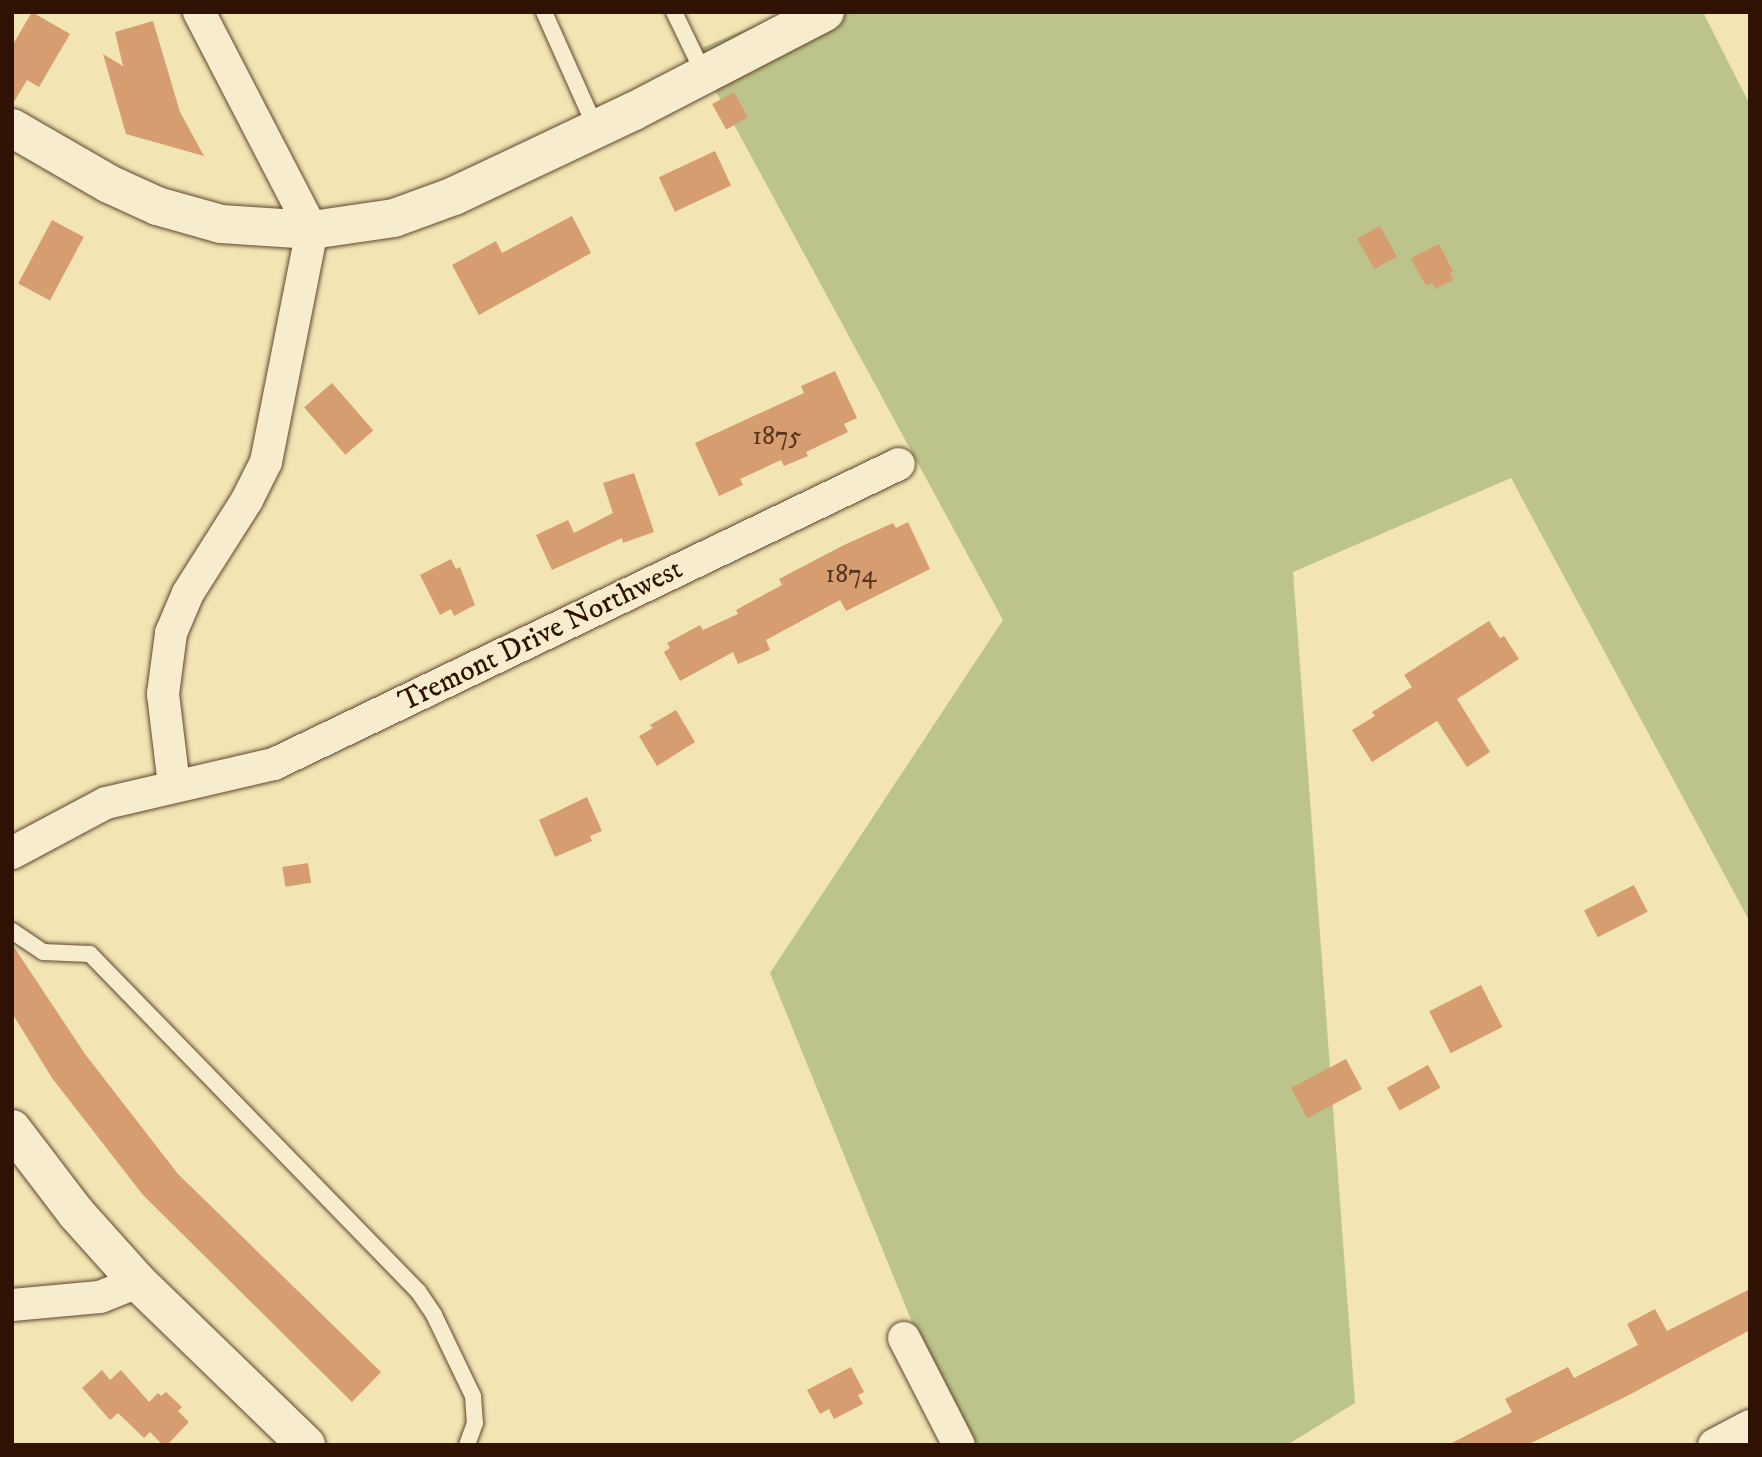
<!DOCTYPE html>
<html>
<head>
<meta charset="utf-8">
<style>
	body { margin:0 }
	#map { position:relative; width:1762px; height:1457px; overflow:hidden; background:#f2e4b3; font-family:"IM FELL DW Pica",serif }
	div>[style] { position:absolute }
	.green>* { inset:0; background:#bdc48b }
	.building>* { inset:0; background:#d69d71; transform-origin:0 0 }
	.roads { filter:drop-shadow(0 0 2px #60462e) drop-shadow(0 0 2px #60462e) }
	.lane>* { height:16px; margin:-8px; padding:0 8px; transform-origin:8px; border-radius:8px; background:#f7edce }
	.street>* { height:32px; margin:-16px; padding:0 16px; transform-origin:16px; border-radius:16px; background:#f7edce }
	.secondary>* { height:38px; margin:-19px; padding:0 19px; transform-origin:19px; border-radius:19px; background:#f7edce }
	span { translate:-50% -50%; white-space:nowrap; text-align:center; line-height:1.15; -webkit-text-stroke:5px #f7edce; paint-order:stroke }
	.number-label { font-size:26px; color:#5a351e }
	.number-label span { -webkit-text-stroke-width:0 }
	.street-label { font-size:30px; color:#301202 }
	.frame { position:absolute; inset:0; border:14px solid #301202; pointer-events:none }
</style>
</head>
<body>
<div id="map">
	<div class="green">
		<i style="clip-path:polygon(788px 12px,1703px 12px,1750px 105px,1750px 922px,1511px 478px,1293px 572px,1355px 1403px,1287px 1445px,962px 1445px,770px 973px,1003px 620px,694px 51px)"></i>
	</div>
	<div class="building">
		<i style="clip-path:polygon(32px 12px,70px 34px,39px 87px,27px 80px,12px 105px,12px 46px)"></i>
		<i style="clip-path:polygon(153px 21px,180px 112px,204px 156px,126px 134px,103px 54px,123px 66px,115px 32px)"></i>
		<i style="left:734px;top:92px;width:29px;height:25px;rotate:61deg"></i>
		<i style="left:715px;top:151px;width:38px;height:62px;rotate:65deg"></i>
		<i style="clip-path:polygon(572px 216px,591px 253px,479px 315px,452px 265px,496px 241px,502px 253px)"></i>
		<i style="left:52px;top:220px;width:36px;height:72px;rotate:28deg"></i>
		<i style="left:1380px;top:226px;width:35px;height:26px;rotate:61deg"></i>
		<i style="clip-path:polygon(1439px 244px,1453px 271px,1450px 273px,1453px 280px,1435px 289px,1432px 283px,1426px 286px,1411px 258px)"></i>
		<i style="clip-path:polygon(835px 371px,857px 418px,844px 424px,848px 432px,806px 452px,808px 456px,784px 466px,781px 460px,740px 479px,743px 485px,719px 496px,695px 443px,804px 393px,801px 386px)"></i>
		<i style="left:332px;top:383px;width:63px;height:37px;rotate:49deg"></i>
		<i style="clip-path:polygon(634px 473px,654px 532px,623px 543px,622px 538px,552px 570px,536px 535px,568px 520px,574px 533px,613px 513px,603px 483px)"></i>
		<i style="clip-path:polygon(908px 522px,930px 569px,846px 611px,840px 600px,766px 640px,770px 650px,738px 664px,733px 652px,680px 681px,664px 652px,670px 648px,667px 643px,700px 625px,703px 630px,738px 614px,736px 610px,782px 585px,779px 579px,844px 545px,893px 523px,896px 528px)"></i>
		<i style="clip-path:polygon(451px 559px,456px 569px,460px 567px,475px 605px,454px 616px,451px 609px,440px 615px,420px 575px)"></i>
		<i style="clip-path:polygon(1489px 621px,1500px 638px,1504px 636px,1519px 659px,1457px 699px,1490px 752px,1467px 767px,1437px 721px,1372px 762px,1352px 730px,1375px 716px,1372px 712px,1412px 687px,1404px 675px)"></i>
		<i style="clip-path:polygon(676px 710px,695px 742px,657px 766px,639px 736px,653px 728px,650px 725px)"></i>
		<i style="clip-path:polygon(587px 797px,602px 831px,590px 836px,592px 841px,555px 857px,539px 820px)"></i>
		<i style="left:308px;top:863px;width:20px;height:26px;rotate:81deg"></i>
		<i style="left:1634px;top:885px;width:30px;height:56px;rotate:63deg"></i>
		<i style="clip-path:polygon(12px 944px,85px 1054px,178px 1174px,381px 1372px,352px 1402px,143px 1195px,52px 1078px,12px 1013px)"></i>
		<i style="left:1481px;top:985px;width:47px;height:58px;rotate:63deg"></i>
		<i style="left:1346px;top:1059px;width:34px;height:62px;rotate:62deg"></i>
		<i style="left:1428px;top:1065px;width:26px;height:47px;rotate:61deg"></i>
		<i style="clip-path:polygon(1750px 1289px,1750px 1330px,1629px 1395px,1527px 1445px,1448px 1445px,1512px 1412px,1505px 1399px,1568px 1367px,1574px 1378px,1638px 1345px,1627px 1324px,1655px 1309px,1667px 1331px)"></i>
		<i style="clip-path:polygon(851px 1367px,864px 1392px,858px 1395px,863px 1404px,834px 1419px,829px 1409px,820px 1414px,807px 1390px)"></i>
		<i style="clip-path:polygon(102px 1370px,110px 1380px,121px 1370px,149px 1402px,158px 1393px,161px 1396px,166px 1392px,182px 1407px,178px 1411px,189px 1422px,167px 1445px,163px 1445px,150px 1432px,144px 1438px,118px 1413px,110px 1420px,82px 1388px)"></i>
	</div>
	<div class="roads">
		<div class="lane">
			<i style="left:544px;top:12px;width:127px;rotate:65.9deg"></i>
			<i style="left:674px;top:12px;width:69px;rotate:64.2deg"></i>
			<i style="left:12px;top:931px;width:37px;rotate:34deg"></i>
			<i style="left:43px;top:952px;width:47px;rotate:2.4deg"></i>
			<i style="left:90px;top:954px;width:470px;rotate:45.8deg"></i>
			<i style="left:418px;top:1291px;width:29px;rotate:56deg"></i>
			<i style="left:434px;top:1315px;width:90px;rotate:64.3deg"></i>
			<i style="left:473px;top:1396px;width:27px;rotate:86deg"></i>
			<i style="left:475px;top:1423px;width:23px;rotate:110deg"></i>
		</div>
		<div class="street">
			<i style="left:174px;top:785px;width:92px;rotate:-96.9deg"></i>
			<i style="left:163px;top:694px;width:62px;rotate:-82.5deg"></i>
			<i style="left:171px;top:633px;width:43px;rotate:-67deg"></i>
			<i style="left:188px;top:593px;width:110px;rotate:-57.6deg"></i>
			<i style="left:247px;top:500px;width:42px;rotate:-63.4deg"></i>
			<i style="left:266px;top:462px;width:237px;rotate:-78.8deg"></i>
			<i style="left:312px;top:230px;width:246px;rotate:-117.4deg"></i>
			<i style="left:12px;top:853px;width:106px;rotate:-28deg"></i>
			<i style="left:106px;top:803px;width:172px;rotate:-13.1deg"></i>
			<i style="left:274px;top:764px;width:693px;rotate:-25.64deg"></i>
			<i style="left:12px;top:1305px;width:88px;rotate:-5.2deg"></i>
			<i style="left:100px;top:1297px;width:41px;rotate:-21.5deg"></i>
			<i style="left:904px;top:1338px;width:120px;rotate:62.8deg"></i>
			<i style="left:1714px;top:1445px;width:41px;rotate:-27.8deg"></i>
		</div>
		<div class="secondary">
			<i style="left:12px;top:128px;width:112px;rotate:30deg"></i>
			<i style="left:109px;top:184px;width:53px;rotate:24.6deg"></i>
			<i style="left:157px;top:206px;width:66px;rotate:15.7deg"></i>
			<i style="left:221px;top:224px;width:91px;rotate:3.8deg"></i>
			<i style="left:312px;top:230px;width:83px;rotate:-8.3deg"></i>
			<i style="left:394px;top:218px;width:64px;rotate:-20.1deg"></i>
			<i style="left:454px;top:196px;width:199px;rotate:-25.3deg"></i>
			<i style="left:634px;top:111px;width:215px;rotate:-27.4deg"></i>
			<i style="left:12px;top:1129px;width:106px;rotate:52.7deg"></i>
			<i style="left:76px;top:1213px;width:93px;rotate:48.1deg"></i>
			<i style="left:138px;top:1282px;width:234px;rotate:44.1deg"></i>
		</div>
	</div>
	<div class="number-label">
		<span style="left:777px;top:437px">1875</span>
		<span style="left:851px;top:575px">1874</span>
	</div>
	<div class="street-label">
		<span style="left:541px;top:636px;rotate:-26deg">Tremont Drive Northwest</span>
	</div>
	<div class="frame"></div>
</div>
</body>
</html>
